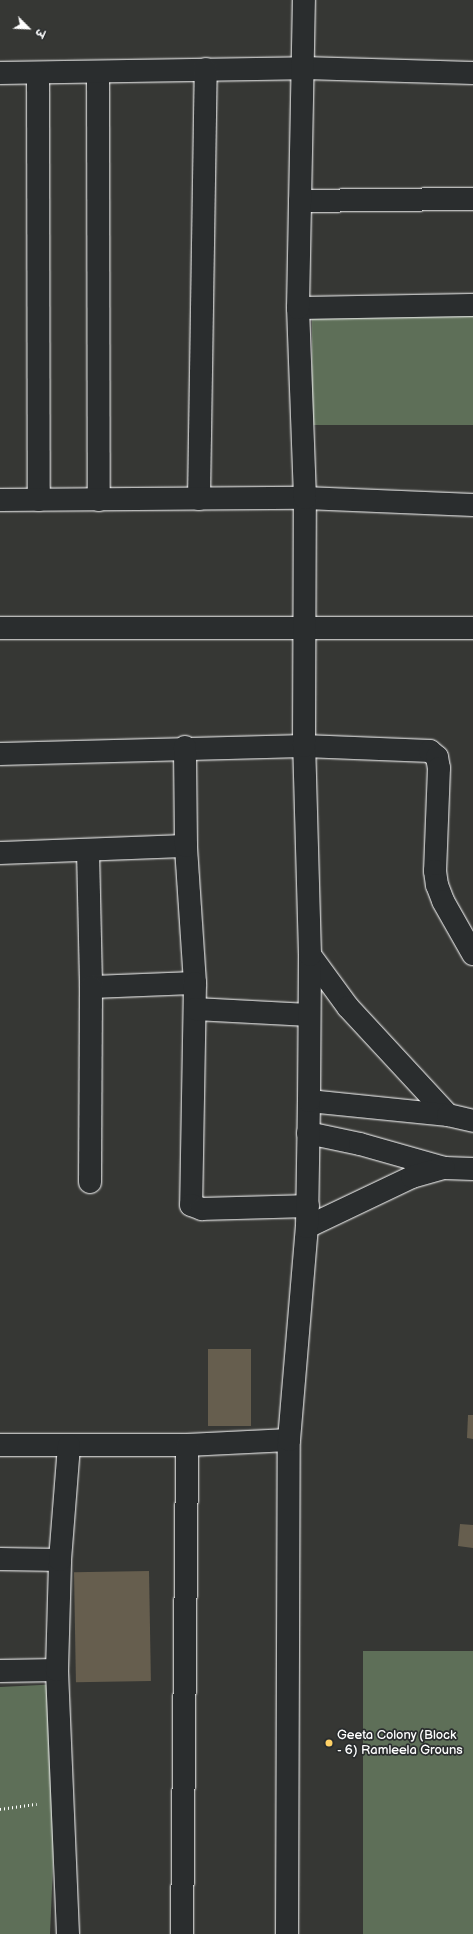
<!DOCTYPE html>
<html>
<head>
<meta charset="utf-8">
<style>
	body { margin:0 }
	#map { position:relative; width:473px; height:1934px; overflow:hidden; background:#363734; font-family:"Balsamiq Sans","Playpen Sans Deva",sans-serif }
	div>[style] { position:absolute }
	.green>* { inset:0; background:#5e6f58; transform-origin:0 0 }
	.building>* { inset:0; background:#665e4e; transform-origin:0 0 }
	.path>* { height:2.5px; margin-top:-1.25px; transform-origin:0; background:repeating-linear-gradient(90deg,#fff 0 1px,transparent 0 4px) }
	.roads { filter:drop-shadow(0 0 1px #fff) drop-shadow(0 0 1px #fff) }
	.minor>* { height:22px; margin:-11px; padding:0 11px; transform-origin:11px; border-radius:11px; background:#2a2d2e }
	.tertiary>* { height:22px; margin:-11px; padding:0 11px; transform-origin:11px; border-radius:11px; background:#2a2d2e }
	.dots>* { width:11px; height:11px; translate:-50% -50%; box-sizing:border-box; border:2px solid #2a2d2e; border-radius:50% }
	span { translate:-50% -50%; white-space:nowrap; text-align:center; line-height:1.15; -webkit-text-stroke:3.5px #2a2d2e; paint-order:stroke }
	.poi-label { font-size:13px; color:#fff }
	.left { translate:0 -50%; text-align:left }
	.north { position:absolute; left:8px; top:8px; width:40px; height:40px; -webkit-text-stroke:3px #2a2d2e; paint-order:stroke; rotate:114deg; font-size:11px; font-weight:700; line-height:16px; text-align:center; color:#fff }
	.north::after { content:''; display:block; margin:auto; width:14px; height:18px; background:#fff; clip-path:polygon(50% 0,100% 100%,50% 72%,0 100%) }
</style>
</head>
<body>
<div id="map">
	<div class="green">
		<i style="left:473px;top:307px;width:118px;height:161px;rotate:90deg"></i>
		<i style="left:473px;top:1651px;width:283px;height:110px;rotate:90deg"></i>
		<i style="clip-path:polygon(61px 1684px,50px 1934px,0 1934px,0 1687px)"></i>
	</div>
	<div class="building">
		<i style="left:208px;top:1349px;width:43px;height:77px"></i>
		<i style="clip-path:polygon(468px 1415px,473px 1415px,473px 1439px,467px 1438px)"></i>
		<i style="clip-path:polygon(460px 1524px,473px 1525px,473px 1548px,458px 1546px)"></i>
		<i style="left:149px;top:1571px;width:110px;height:75px;rotate:89deg"></i>
	</div>
	<div class="path">
		<i style="left:0;top:1809px;width:37px;rotate:-8deg"></i>
	</div>
	<div class="roads">
		<div class="minor">
			<i style="left:98px;top:72px;width:428px;rotate:89.9deg"></i>
			<i style="left:0;top:73px;width:304px;rotate:-0.9deg"></i>
			<i style="left:304px;top:68px;width:169px;rotate:1.7deg"></i>
			<i style="left:38px;top:73px;width:427px;rotate:89.9deg"></i>
			<i style="left:300px;top:201px;width:173px;rotate:-0.7deg"></i>
			<i style="left:298px;top:308px;width:175px;rotate:-1deg"></i>
			<i style="left:199px;top:499px;width:430px;rotate:-89.1deg"></i>
			<i style="left:0;top:500px;width:305px;rotate:-0.4deg"></i>
			<i style="left:305px;top:498px;width:168px;rotate:2.4deg"></i>
			<i style="left:0;top:628px;width:473px"></i>
			<i style="left:0;top:754px;width:304px;rotate:-1.5deg"></i>
			<i style="left:304px;top:746px;width:126px;rotate:2.3deg"></i>
			<i style="left:430px;top:751px;width:9px;rotate:41deg"></i>
			<i style="left:437px;top:757px;width:11px;rotate:80deg"></i>
			<i style="left:439px;top:768px;width:103px;rotate:92.2deg"></i>
			<i style="left:435px;top:871px;width:14px;rotate:82deg"></i>
			<i style="left:437px;top:885px;width:17px;rotate:69deg"></i>
			<i style="left:443px;top:901px;width:61px;rotate:60.5deg"></i>
			<i style="left:88px;top:851px;width:136px;rotate:88.7deg"></i>
			<i style="left:91px;top:987px;width:104px;rotate:-2.2deg"></i>
			<i style="left:195px;top:983px;width:137px;rotate:-93.8deg"></i>
			<i style="left:0;top:853px;width:186px;rotate:-2.2deg"></i>
			<i style="left:186px;top:846px;width:99px;rotate:-90.6deg"></i>
			<i style="left:195px;top:983px;width:222px;rotate:91deg"></i>
			<i style="left:191px;top:1205px;width:12px;rotate:20deg"></i>
			<i style="left:202px;top:1209px;width:106px;rotate:-1.6deg"></i>
			<i style="left:195px;top:1009px;width:114px;rotate:3deg"></i>
			<i style="left:90px;top:1182px;width:195px;rotate:-89.7deg"></i>
			<i style="left:0;top:1445px;width:187px"></i>
			<i style="left:187px;top:1445px;width:102px;rotate:-2.8deg"></i>
			<i style="left:0;top:1559px;width:60px;rotate:1deg"></i>
			<i style="left:0;top:1671px;width:57px;rotate:-1deg"></i>
			<i style="left:68px;top:1934px;width:264px;rotate:-92.4deg"></i>
			<i style="left:57px;top:1670px;width:110px;rotate:-88.4deg"></i>
			<i style="left:60px;top:1560px;width:115px;rotate:-85.5deg"></i>
			<i style="left:182px;top:1934px;width:489px;rotate:-89.4deg"></i>
		</div>
		<div class="tertiary">
			<i style="left:310px;top:955px;width:64px;rotate:53.8deg"></i>
			<i style="left:348px;top:1007px;width:147px;rotate:47.2deg"></i>
			<i style="left:309px;top:1101px;width:140px;rotate:5.8deg"></i>
			<i style="left:448px;top:1115px;width:26px;rotate:13deg"></i>
			<i style="left:308px;top:1133px;width:53px;rotate:11.9deg"></i>
			<i style="left:360px;top:1144px;width:88px;rotate:15.8deg"></i>
			<i style="left:445px;top:1168px;width:28px;rotate:2deg"></i>
			<i style="left:307px;top:1227px;width:116px;rotate:-25.5deg"></i>
			<i style="left:412px;top:1177px;width:33px;rotate:-16deg"></i>
			<i style="left:287px;top:1934px;width:494px;rotate:-89.8deg"></i>
			<i style="left:289px;top:1440px;width:214px;rotate:-85.2deg"></i>
			<i style="left:307px;top:1227px;width:126px;rotate:-89.1deg"></i>
			<i style="left:309px;top:1101px;width:146px;rotate:-89.6deg"></i>
			<i style="left:310px;top:955px;width:209px;rotate:-91.6deg"></i>
			<i style="left:304px;top:746px;width:248px;rotate:-89.8deg"></i>
			<i style="left:305px;top:498px;width:190px;rotate:-92.1deg"></i>
			<i style="left:298px;top:308px;width:308px;rotate:-88.9deg"></i>
		</div>
	</div>
	<div class="dots">
		<i style="left:329px;top:1743px;background:#ffd166"></i>
	</div>
	<div class="poi-label">
		<span class="left" style="left:337px;top:1743px">Geeta Colony (Block<br>- 6) Ramleela Grouns</span>
	</div>
	<div class="north">उ</div>
</div>
</body>
</html>
